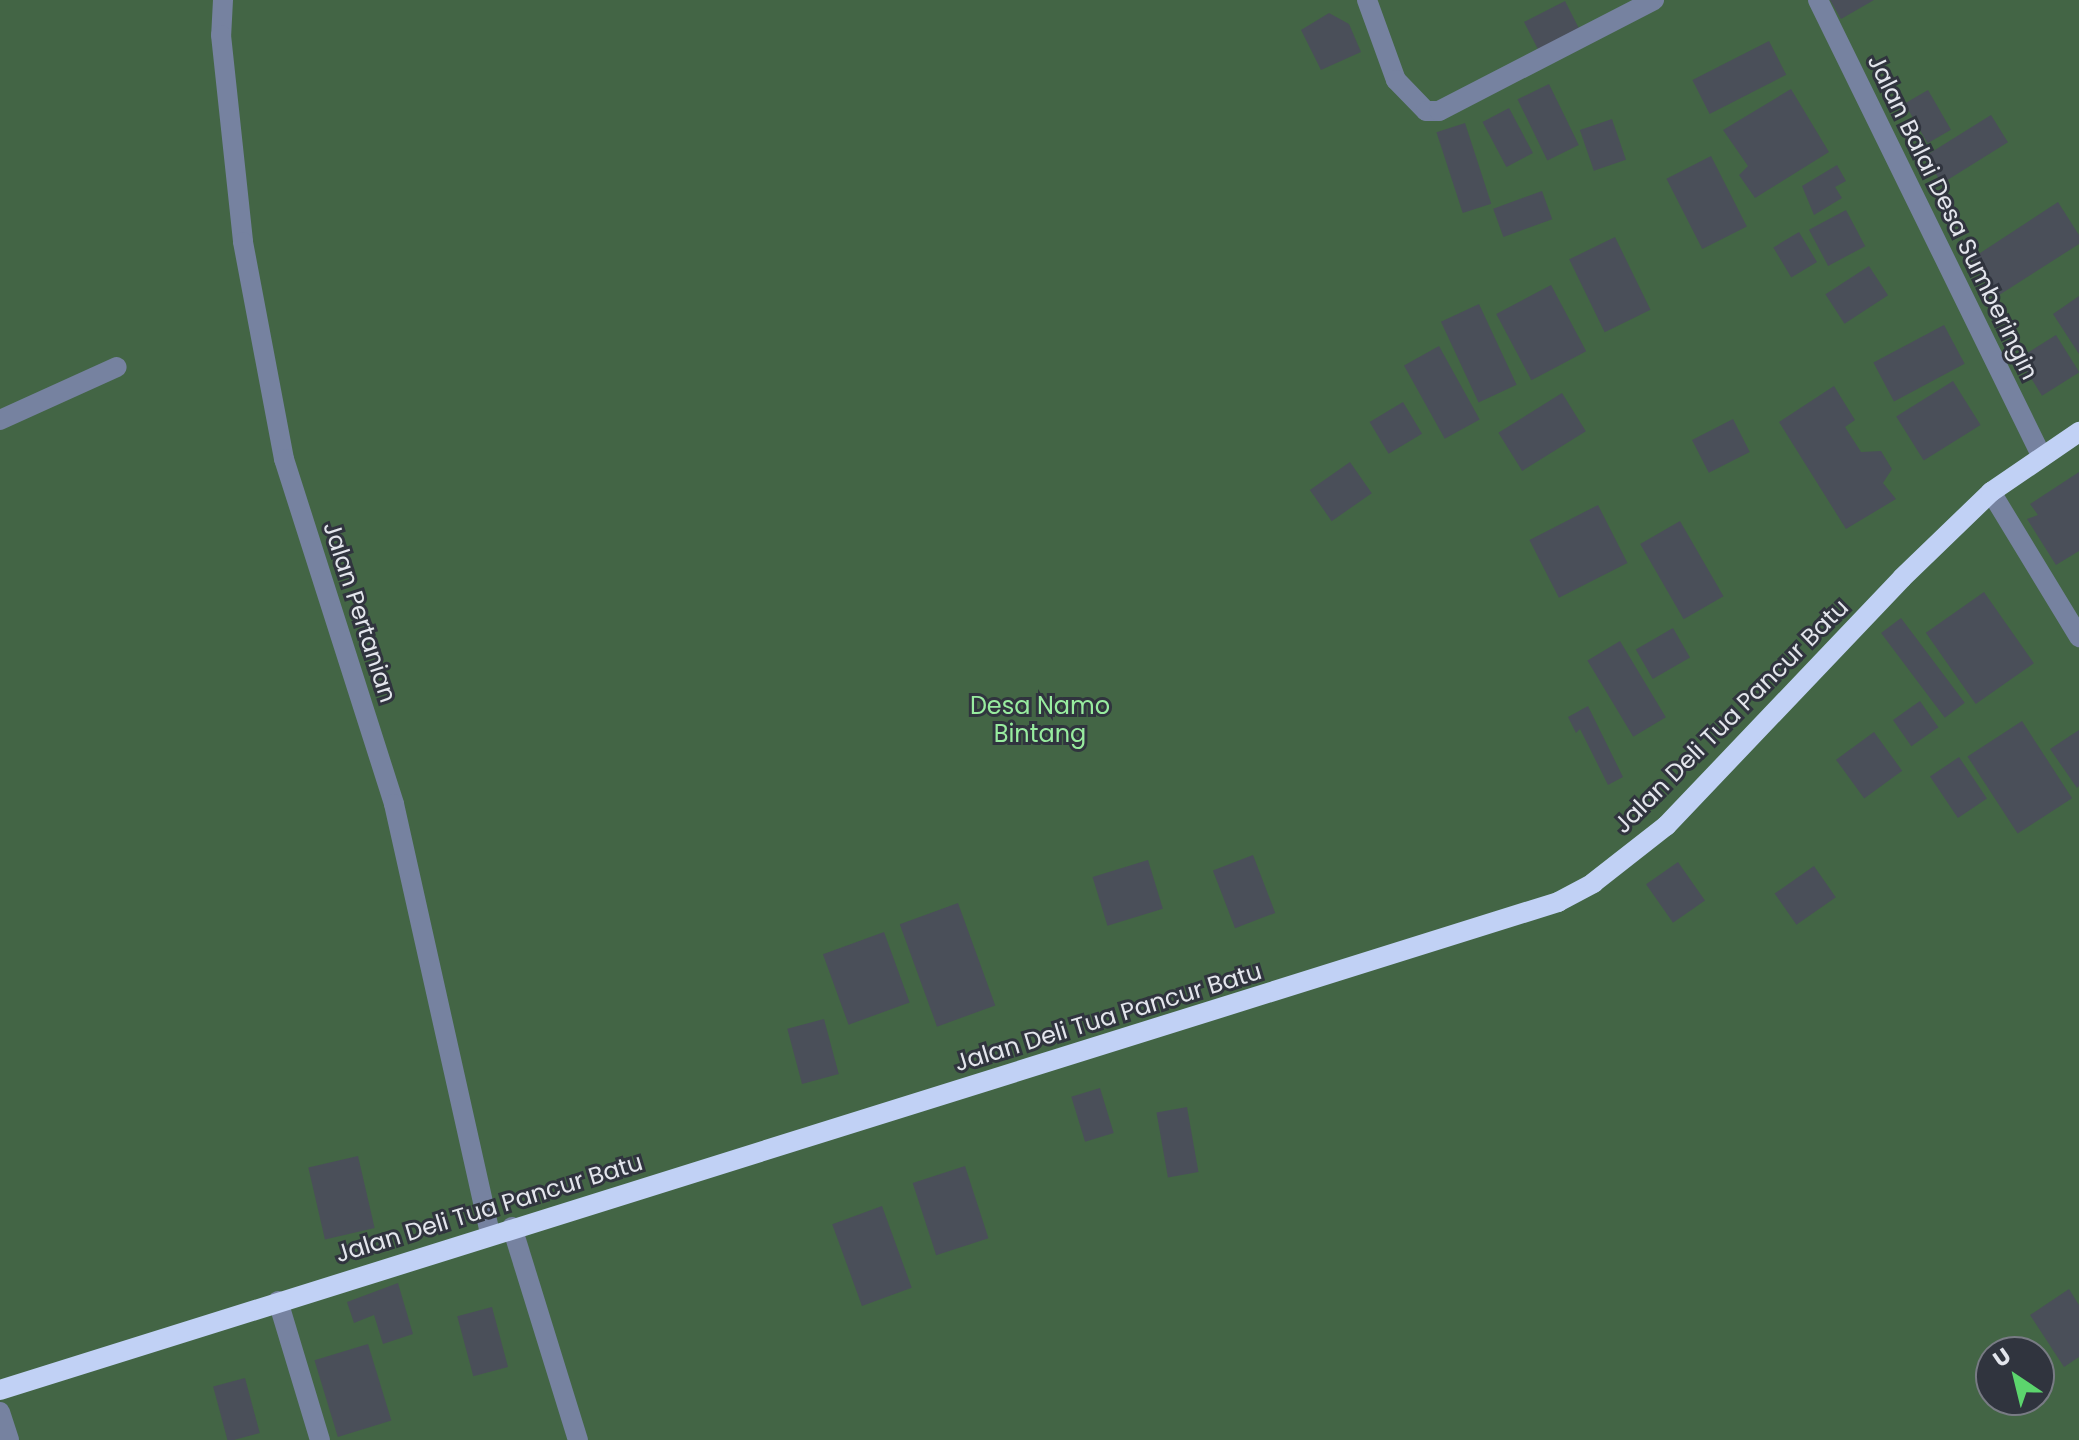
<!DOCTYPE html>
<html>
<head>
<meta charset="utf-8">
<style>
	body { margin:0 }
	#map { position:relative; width:2079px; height:1440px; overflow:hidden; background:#30343e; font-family:Poppins,sans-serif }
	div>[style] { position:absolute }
	.green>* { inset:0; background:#436545 }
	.building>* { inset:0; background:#4a4f59; transform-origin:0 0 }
	.minor>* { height:20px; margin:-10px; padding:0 10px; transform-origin:10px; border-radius:10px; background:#7682a0 }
	.major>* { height:20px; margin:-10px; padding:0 10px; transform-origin:10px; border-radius:10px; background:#c1d1f5 }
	span { translate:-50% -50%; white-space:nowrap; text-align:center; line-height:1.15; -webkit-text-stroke:6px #30343e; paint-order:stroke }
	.street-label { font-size:24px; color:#e3e5ec }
	.park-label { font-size:24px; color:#98ec9f }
	.north { position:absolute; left:1975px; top:1336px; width:80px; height:80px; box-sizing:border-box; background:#30343e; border:2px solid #787b84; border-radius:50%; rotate:325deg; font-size:22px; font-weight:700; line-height:32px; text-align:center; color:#e3e5ec }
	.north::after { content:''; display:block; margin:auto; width:28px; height:36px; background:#5cd56d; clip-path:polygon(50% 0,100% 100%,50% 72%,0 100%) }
</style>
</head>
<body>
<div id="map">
	<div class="green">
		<i style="clip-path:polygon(evenodd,0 0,2079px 0,2079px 1440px,0 1440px,0 0,1991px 1352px,2039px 1352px,2039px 1400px,1991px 1400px,1991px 1352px)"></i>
	</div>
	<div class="building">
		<i style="clip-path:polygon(1830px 0,1874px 0,1841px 19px)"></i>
		<i style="left:1565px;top:1px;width:37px;height:46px;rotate:63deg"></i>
		<i style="clip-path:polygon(1329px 13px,1349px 24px,1361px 52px,1321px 70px,1301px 30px)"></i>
		<i style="left:1769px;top:41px;width:38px;height:86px;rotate:63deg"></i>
		<i style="left:1549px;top:84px;width:68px;height:35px;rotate:64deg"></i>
		<i style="clip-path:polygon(1791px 89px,1829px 152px,1755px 198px,1739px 175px,1748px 166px,1723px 130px)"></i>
		<i style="left:1928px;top:90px;width:46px;height:27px;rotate:60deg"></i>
		<i style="left:1509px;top:108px;width:51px;height:30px;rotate:62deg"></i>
		<i style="left:1991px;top:115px;width:32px;height:78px;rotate:58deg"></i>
		<i style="left:1612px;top:119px;width:43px;height:34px;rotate:71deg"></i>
		<i style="left:1465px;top:123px;width:85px;height:30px;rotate:72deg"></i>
		<i style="left:1711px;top:156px;width:79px;height:50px;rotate:63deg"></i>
		<i style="clip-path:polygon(1837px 165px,1846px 181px,1835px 187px,1842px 198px,1814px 215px,1802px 186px)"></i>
		<i style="left:1542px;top:191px;width:30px;height:52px;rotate:70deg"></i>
		<i style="clip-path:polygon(2058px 202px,2079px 235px,2079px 244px,1996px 297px,1971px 259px)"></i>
		<i style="left:1846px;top:210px;width:41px;height:42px;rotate:62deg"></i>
		<i style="left:1799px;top:232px;width:35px;height:30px;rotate:59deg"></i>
		<i style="left:1615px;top:237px;width:81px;height:51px;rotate:64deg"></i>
		<i style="left:1869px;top:266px;width:35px;height:52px;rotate:57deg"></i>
		<i style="left:1551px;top:285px;width:75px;height:62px;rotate:62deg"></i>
		<i style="clip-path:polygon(2079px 296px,2079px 354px,2053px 314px)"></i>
		<i style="left:1479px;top:304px;width:89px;height:42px;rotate:65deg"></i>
		<i style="left:1944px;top:325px;width:44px;height:80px;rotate:62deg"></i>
		<i style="left:2056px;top:335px;width:44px;height:44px;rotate:58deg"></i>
		<i style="left:1439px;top:346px;width:84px;height:40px;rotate:61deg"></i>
		<i style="left:1953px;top:381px;width:52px;height:67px;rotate:58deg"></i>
		<i style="clip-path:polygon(1834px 386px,1855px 420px,1845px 427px,1861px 452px,1881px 451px,1892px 469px,1883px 483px,1896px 499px,1846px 529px,1779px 422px)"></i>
		<i style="left:1562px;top:393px;width:45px;height:75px;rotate:58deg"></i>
		<i style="left:1403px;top:402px;width:37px;height:39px;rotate:59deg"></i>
		<i style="left:1733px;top:419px;width:37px;height:46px;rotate:63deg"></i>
		<i style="left:1350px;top:462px;width:38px;height:49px;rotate:55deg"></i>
		<i style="clip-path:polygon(2079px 472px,2079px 551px,2056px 565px,2027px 519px,2038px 515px,2030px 504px)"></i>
		<i style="left:1598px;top:505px;width:65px;height:77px;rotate:63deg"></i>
		<i style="left:1680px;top:521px;width:87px;height:46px;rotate:60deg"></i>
		<i style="left:1984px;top:592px;width:87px;height:71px;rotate:55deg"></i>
		<i style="left:1901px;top:618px;width:106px;height:25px;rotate:53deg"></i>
		<i style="left:1673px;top:628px;width:34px;height:43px;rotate:60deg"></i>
		<i style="left:1620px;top:641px;width:89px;height:38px;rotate:59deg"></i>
		<i style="left:1920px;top:701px;width:32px;height:33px;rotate:55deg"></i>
		<i style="clip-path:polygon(1588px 706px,1623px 777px,1608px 785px,1580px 729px,1576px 733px,1568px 717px)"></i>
		<i style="left:2022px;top:721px;width:92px;height:65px;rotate:57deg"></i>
		<i style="clip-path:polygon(2079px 730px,2079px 786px,2077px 788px,2050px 749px)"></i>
		<i style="left:1874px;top:732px;width:48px;height:47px;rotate:54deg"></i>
		<i style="left:1959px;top:757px;width:50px;height:35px;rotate:56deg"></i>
		<i style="left:1253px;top:855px;width:62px;height:43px;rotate:69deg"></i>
		<i style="left:1148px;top:860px;width:51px;height:58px;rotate:73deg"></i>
		<i style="left:1678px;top:862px;width:47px;height:39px;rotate:55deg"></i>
		<i style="left:1814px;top:866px;width:38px;height:48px;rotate:55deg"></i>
		<i style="left:958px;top:903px;width:109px;height:62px;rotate:70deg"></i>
		<i style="left:884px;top:932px;width:75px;height:65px;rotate:70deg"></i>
		<i style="left:824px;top:1019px;width:57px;height:38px;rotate:75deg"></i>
		<i style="left:1100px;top:1088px;width:47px;height:30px;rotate:73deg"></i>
		<i style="left:1187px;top:1107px;width:66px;height:31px;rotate:80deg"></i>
		<i style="left:358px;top:1156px;width:74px;height:51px;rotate:77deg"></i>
		<i style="left:965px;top:1166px;width:76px;height:55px;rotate:72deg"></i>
		<i style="left:882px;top:1206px;width:87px;height:53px;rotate:70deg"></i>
		<i style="clip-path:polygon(398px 1283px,413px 1334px,383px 1344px,374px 1315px,354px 1323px,347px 1302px)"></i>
		<i style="clip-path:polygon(2069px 1289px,2079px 1305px,2079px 1357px,2064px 1367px,2030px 1315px)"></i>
		<i style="left:492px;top:1307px;width:62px;height:36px;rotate:75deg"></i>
		<i style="left:368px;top:1344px;width:80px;height:56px;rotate:73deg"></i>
		<i style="left:245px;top:1378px;width:57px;height:33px;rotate:75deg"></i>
	</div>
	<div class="minor">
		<i style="left:223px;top:0;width:35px;rotate:93deg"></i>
		<i style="left:221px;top:35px;width:208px;rotate:83.9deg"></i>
		<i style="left:243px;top:242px;width:221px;rotate:79.3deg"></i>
		<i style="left:284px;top:459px;width:362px;rotate:72.3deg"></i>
		<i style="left:394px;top:804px;width:440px;rotate:77.4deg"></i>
		<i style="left:1367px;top:0;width:85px;rotate:70.1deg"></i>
		<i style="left:1396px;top:80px;width:43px;rotate:45.9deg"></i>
		<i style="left:1426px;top:111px;width:13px"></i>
		<i style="left:1439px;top:111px;width:242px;rotate:-27.3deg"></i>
		<i style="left:1818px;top:0;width:509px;rotate:63.89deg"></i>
		<i style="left:0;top:420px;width:128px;rotate:-24.4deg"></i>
		<i style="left:1991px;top:492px;width:170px;rotate:58.7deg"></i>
		<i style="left:512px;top:1227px;width:223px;rotate:72.8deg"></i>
		<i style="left:278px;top:1301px;width:145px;rotate:73.2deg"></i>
		<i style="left:0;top:1412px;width:29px;rotate:72deg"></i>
	</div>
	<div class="major">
		<i style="left:0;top:1390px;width:1633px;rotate:-17.39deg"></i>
		<i style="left:1558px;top:902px;width:40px;rotate:-28deg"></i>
		<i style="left:1593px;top:883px;width:93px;rotate:-38deg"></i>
		<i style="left:1666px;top:826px;width:342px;rotate:-46.4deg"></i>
		<i style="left:1902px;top:578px;width:124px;rotate:-44deg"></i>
		<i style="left:1991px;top:492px;width:107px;rotate:-34.3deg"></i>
	</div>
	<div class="street-label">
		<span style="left:1953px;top:217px;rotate:64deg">Jalan Balai Desa Sumberingin</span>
		<span style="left:360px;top:612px;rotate:72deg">Jalan Pertanian</span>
		<span style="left:1731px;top:716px;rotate:-45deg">Jalan Deli Tua Pancur Batu</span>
		<span style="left:1108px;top:1017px;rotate:-17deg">Jalan Deli Tua Pancur Batu</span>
		<span style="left:489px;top:1208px;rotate:-17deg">Jalan Deli Tua Pancur Batu</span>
	</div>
	<div class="park-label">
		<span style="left:1040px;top:720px">Desa Namo<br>Bintang</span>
	</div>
	<div class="north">U</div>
</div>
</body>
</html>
